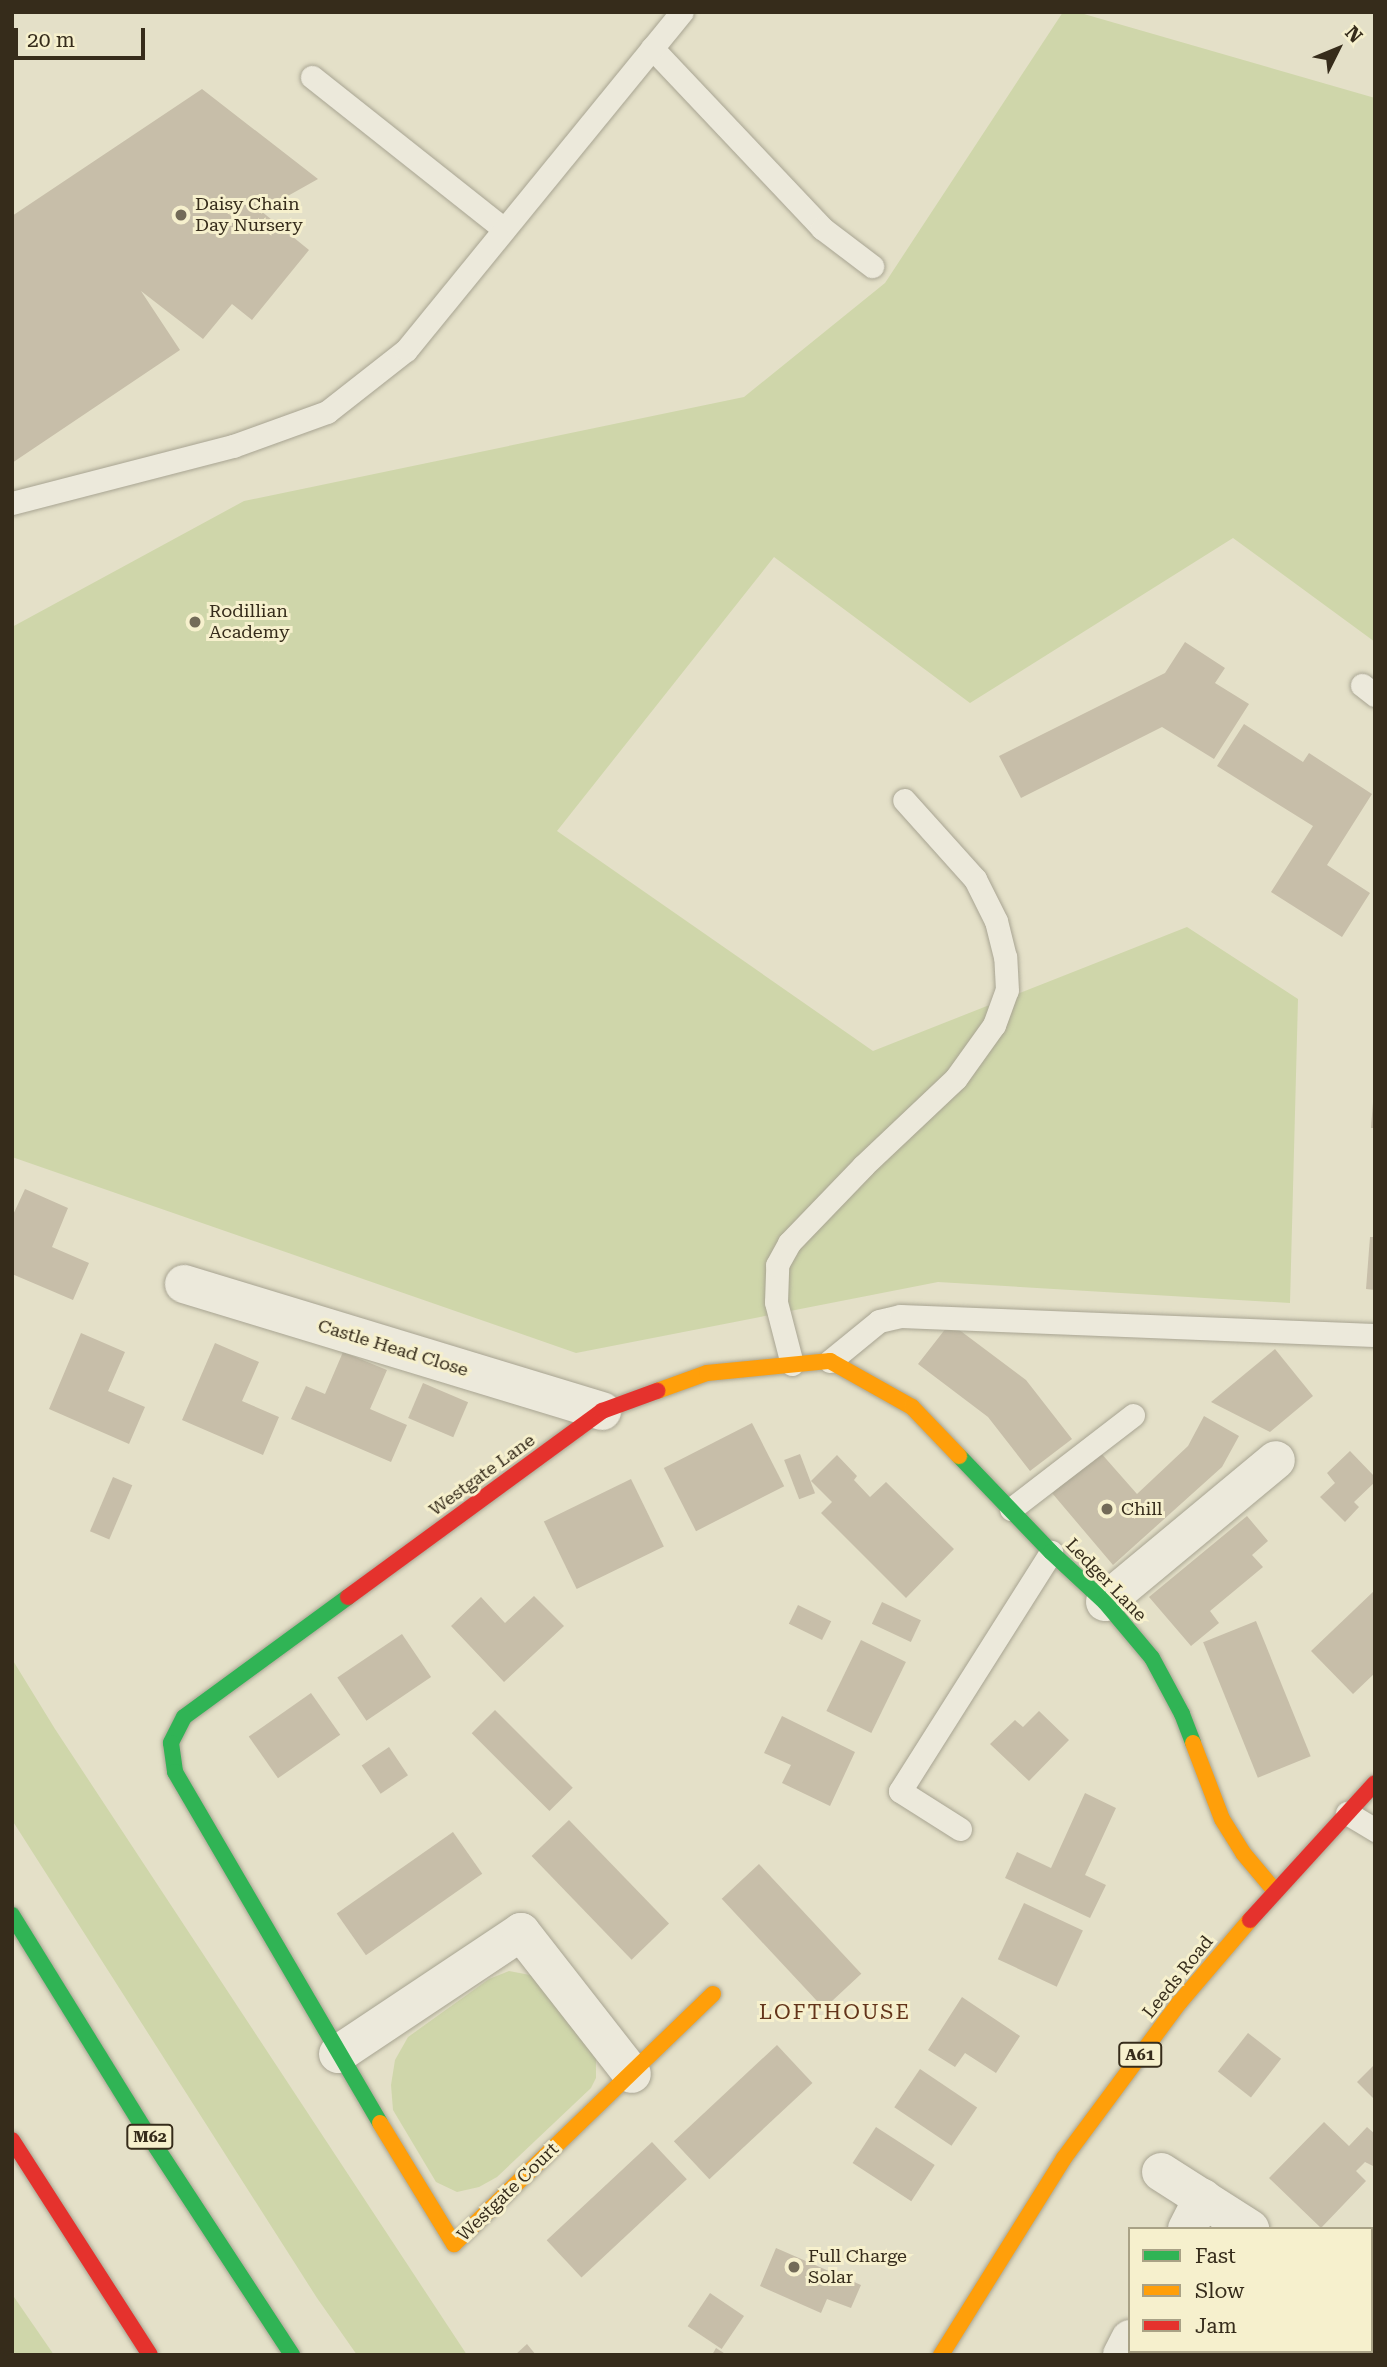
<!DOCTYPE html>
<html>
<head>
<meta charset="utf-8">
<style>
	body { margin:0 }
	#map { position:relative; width:1387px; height:2367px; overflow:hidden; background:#e4e0c8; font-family:"Roboto Serif",serif }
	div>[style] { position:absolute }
	.green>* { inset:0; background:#cfd6aa }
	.building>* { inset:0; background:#c7bea9; transform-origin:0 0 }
	.roads { filter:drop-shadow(0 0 2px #a8a492) drop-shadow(0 0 2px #a8a492) }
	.lane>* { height:23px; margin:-11.5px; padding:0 11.5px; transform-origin:11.5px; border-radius:11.5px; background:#ece9db }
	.street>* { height:38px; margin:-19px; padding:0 19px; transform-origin:19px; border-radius:19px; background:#ece9db }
	.fast>* { height:16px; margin:-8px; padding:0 8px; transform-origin:8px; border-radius:8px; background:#30b455 }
	.slow>* { height:16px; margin:-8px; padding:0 8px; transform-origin:8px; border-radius:8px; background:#ff9f0a }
	.jam>* { height:16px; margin:-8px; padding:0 8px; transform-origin:8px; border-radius:8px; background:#e5322d }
	.dots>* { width:19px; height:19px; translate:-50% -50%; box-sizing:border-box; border:4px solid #f6f0cd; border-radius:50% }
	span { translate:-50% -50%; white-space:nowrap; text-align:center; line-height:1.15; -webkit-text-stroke:6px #f6f0cd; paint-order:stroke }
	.shield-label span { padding:2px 5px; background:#f6f0cd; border:2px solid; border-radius:5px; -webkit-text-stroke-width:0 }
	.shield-label { font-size:16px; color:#362c1b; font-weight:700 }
	.poi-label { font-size:18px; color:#362c1b }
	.left { translate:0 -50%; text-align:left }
	.street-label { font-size:18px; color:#362c1b }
	.quarter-label { font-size:21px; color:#63341a; letter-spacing:2px }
	.frame { position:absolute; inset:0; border:14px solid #362c1b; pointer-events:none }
	.legend { position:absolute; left:1128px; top:2227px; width:245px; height:126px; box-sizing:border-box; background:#f6f0cd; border:2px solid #a9a286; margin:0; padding:9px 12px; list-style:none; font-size:21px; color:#362c1b }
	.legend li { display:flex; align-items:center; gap:14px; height:35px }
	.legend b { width:35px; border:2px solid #a9a286 }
	.north { position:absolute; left:1303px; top:14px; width:70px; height:70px; -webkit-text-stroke:5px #f6f0cd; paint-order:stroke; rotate:47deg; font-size:19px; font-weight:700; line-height:28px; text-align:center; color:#362c1b }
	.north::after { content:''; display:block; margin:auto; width:24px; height:32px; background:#362c1b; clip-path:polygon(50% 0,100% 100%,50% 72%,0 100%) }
	.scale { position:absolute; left:14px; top:28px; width:131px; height:32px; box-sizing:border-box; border:4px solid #362c1b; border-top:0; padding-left:9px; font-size:21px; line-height:24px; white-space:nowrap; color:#362c1b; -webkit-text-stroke:5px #f6f0cd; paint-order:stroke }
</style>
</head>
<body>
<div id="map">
	<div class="green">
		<i style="clip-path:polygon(1063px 12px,1077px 12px,1375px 98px,1375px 642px,1233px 538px,970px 703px,774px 557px,557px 831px,873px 1051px,1187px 927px,1298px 999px,1290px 1303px,938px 1282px,576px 1353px,12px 1157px,12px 627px,244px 501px,744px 397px,885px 283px)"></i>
		<i style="clip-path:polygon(12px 1659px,55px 1729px,467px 2355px,357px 2355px,317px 2298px,12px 1820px)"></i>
		<i style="clip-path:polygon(509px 1971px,530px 1975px,539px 1981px,596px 2054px,596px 2078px,591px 2088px,497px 2177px,479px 2187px,457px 2192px,436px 2182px,393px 2110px,391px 2085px,395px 2060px,408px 2037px,489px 1979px)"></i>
		<i style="clip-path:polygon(12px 2294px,54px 2355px,12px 2355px)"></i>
	</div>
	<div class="building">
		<i style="clip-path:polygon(202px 89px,318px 179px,261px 211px,309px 250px,252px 320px,232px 304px,203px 339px,141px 291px,180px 350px,12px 463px,12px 216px)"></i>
		<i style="clip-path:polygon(1185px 642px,1225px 668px,1215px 683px,1249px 704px,1214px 759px,1162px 727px,1021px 798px,999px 756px,1165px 673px)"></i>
		<i style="clip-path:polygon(1244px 724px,1303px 762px,1309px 753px,1372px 794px,1327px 865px,1370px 893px,1342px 937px,1271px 892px,1313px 826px,1217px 766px)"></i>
		<i style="clip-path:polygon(1373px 1102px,1375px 1102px,1375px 1128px,1371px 1128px)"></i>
		<i style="clip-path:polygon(25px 1189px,68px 1208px,52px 1247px,89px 1263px,73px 1300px,12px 1274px,12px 1217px)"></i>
		<i style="clip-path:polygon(1370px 1237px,1375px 1237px,1375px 1290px,1366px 1289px)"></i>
		<i style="clip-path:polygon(950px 1323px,1026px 1380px,1072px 1439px,1030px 1471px,988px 1417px,918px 1364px)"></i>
		<i style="clip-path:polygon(81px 1333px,125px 1352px,108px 1391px,145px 1407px,129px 1444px,49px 1409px)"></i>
		<i style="clip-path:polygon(215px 1343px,259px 1362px,242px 1401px,279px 1417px,263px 1455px,182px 1420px)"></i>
		<i style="clip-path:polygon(1275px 1349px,1313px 1396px,1270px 1432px,1211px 1402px)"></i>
		<i style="clip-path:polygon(343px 1352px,387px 1370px,370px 1409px,407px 1425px,391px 1462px,291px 1419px,306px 1386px,325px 1394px)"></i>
		<i style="left:423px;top:1383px;width:49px;height:38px;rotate:23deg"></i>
		<i style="clip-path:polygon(1204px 1416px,1239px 1436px,1222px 1467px,1113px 1565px,1052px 1493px,1100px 1452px,1137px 1494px,1188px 1446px)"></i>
		<i style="left:752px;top:1423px;width:71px;height:99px;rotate:63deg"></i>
		<i style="clip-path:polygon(1350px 1451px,1375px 1477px,1375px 1482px,1354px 1502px,1359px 1507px,1345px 1522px,1320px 1497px,1335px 1483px,1327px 1473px)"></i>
		<i style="left:800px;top:1454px;width:42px;height:17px;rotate:69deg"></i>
		<i style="clip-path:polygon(837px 1455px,857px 1476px,854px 1480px,870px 1497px,886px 1482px,954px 1549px,906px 1598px,821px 1513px,832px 1502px,811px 1481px)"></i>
		<i style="left:113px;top:1477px;width:21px;height:59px;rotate:23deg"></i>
		<i style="left:631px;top:1479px;width:75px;height:97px;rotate:64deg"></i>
		<i style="clip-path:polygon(1247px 1516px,1268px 1541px,1252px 1555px,1263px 1567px,1210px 1611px,1219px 1623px,1191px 1646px,1149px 1597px)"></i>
		<i style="clip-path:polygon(1375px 1590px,1375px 1673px,1353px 1694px,1311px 1651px)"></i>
		<i style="clip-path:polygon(534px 1596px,564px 1626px,504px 1682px,451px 1626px,481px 1597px,505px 1623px)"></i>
		<i style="left:882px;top:1602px;width:43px;height:24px;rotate:25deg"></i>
		<i style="left:798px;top:1605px;width:37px;height:21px;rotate:26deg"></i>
		<i style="left:1256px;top:1621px;width:146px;height:57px;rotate:68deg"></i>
		<i style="left:402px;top:1634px;width:52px;height:78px;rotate:56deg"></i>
		<i style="left:861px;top:1640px;width:50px;height:79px;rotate:26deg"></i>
		<i style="left:311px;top:1693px;width:51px;height:76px;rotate:55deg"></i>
		<i style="left:495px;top:1710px;width:110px;height:33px;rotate:45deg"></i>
		<i style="clip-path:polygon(1039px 1711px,1069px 1740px,1029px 1781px,990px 1744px,1015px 1720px,1023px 1727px)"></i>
		<i style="clip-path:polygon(782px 1716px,855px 1752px,830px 1806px,782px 1783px,791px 1765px,764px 1753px)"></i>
		<i style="left:389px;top:1747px;width:34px;height:33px;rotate:56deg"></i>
		<i style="clip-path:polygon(1085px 1793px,1116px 1808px,1085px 1875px,1106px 1885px,1090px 1918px,1005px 1878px,1017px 1852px,1051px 1868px)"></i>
		<i style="left:569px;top:1820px;width:144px;height:52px;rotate:46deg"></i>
		<i style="left:453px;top:1832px;width:51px;height:142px;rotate:55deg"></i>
		<i style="left:759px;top:1864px;width:150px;height:51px;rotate:47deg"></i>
		<i style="left:1024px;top:1903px;width:65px;height:62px;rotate:25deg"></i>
		<i style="clip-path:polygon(962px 1997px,1020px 2036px,996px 2073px,965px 2053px,955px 2067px,928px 2050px)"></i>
		<i style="left:1248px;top:2033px;width:42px;height:49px;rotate:38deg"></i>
		<i style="left:777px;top:2045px;width:52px;height:141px;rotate:47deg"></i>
		<i style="clip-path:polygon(1375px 2064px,1375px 2100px,1357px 2082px)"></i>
		<i style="left:920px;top:2069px;width:69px;height:46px;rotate:34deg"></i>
		<i style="clip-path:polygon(1324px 2122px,1349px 2146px,1367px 2127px,1375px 2134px,1375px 2167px,1365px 2162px,1356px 2171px,1366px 2181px,1321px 2228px,1269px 2178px)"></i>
		<i style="left:876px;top:2127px;width:70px;height:43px;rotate:33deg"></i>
		<i style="left:652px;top:2142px;width:51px;height:144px;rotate:47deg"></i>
		<i style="clip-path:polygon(776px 2248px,861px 2285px,851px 2308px,827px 2299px,821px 2313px,760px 2286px)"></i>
		<i style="left:710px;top:2293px;width:41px;height:40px;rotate:34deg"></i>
		<i style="clip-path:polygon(527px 2344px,536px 2355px,515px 2355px)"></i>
		<i style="clip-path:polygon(716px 2348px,727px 2355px,712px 2355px)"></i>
		<i style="left:1206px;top:2351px;width:119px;height:6px"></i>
	</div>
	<div class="roads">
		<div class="lane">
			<i style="left:652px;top:48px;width:248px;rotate:46.6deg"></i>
			<i style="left:822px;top:228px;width:63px;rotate:37.2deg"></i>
			<i style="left:312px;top:77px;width:245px;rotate:38.4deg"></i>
			<i style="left:12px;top:503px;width:228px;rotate:-14.5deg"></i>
			<i style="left:233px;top:446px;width:100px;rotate:-19.9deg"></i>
			<i style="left:327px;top:412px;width:100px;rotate:-38.1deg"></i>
			<i style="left:406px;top:350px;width:436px;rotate:-50.8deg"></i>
			<i style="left:1362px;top:685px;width:16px;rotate:38deg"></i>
			<i style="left:830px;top:1361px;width:63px;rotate:-39.2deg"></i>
			<i style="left:879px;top:1321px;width:22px;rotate:-13deg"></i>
			<i style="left:900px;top:1316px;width:475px;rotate:2.3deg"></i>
			<i style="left:792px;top:1364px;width:64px;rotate:-104.5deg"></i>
			<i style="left:776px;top:1302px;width:37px;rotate:-88deg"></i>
			<i style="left:777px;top:1265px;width:25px;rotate:-61deg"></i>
			<i style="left:789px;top:1243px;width:107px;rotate:-46.1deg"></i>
			<i style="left:863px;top:1166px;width:128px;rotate:-43.4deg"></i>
			<i style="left:956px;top:1078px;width:65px;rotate:-54.4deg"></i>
			<i style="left:994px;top:1025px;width:37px;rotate:-70deg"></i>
			<i style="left:1007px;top:990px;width:33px;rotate:-93deg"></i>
			<i style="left:1005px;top:957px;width:37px;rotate:-104deg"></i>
			<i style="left:996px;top:921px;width:47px;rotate:-116.6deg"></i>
			<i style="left:975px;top:879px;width:106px;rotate:-131.9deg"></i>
			<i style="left:1011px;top:1509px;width:154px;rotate:-37.6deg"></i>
			<i style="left:1347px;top:1813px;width:33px;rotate:31deg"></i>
			<i style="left:960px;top:1829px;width:71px;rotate:-147.7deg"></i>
			<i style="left:900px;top:1791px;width:283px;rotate:-57.7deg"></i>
		</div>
		<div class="street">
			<i style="left:184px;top:1284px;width:437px;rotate:16.9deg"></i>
			<i style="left:1105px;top:1602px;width:222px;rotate:-39.7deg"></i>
			<i style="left:338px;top:2054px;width:220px;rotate:-33.7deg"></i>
			<i style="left:521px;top:1932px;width:180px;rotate:52deg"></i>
			<i style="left:1161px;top:2172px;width:106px;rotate:32.6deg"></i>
			<i style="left:1187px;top:2229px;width:35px;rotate:-63deg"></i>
			<i style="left:1371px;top:2306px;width:5px;rotate:37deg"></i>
			<i style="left:1122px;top:2355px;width:18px;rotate:-63deg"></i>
		</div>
		<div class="fast">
			<i style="left:959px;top:1456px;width:133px;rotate:46.2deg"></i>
			<i style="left:1051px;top:1552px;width:74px;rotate:42.8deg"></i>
			<i style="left:1105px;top:1602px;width:73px;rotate:50deg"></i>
			<i style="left:1152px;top:1658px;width:64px;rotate:61.8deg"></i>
			<i style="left:1182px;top:1714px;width:31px;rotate:69deg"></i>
			<i style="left:348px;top:1597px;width:203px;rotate:143.8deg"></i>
			<i style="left:184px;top:1717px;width:29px;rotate:117deg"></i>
			<i style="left:171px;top:1743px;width:29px;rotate:82deg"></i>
			<i style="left:175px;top:1772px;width:406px;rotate:59.7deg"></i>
			<i style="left:12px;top:1915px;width:253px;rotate:58.3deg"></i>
			<i style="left:145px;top:2130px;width:269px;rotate:56.8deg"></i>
		</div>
		<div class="slow">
			<i style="left:657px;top:1391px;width:53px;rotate:-19.8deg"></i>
			<i style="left:707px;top:1373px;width:124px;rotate:-5.6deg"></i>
			<i style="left:830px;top:1361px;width:94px;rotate:29.3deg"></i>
			<i style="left:912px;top:1407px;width:68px;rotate:46.2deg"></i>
			<i style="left:1193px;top:1743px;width:81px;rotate:69.1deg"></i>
			<i style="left:1222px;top:1819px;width:40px;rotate:58deg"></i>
			<i style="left:1243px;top:1853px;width:50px;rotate:49.9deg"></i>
			<i style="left:380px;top:2123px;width:142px;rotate:58.6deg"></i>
			<i style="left:454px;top:2244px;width:360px;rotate:-44deg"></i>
			<i style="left:941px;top:2355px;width:232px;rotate:-58deg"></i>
			<i style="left:1064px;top:2158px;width:194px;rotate:-53.4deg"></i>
			<i style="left:1180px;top:2002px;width:108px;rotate:-49.5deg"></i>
		</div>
		<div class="jam">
			<i style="left:348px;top:1597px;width:315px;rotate:-36.2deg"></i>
			<i style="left:602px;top:1411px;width:59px;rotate:-20deg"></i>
			<i style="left:1250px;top:1920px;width:185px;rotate:-47.6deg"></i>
			<i style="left:12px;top:2140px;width:255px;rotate:57.3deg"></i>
		</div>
	</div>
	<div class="dots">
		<i style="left:181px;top:215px;background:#736b58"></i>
		<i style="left:195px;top:622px;background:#736b58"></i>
		<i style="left:1107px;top:1509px;background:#736b58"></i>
		<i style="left:794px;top:2267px;background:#736b58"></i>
	</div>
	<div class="shield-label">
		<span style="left:1140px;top:2055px">A61</span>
		<span style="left:150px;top:2137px">M62</span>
	</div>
	<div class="poi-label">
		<span class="left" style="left:195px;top:215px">Daisy Chain<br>Day Nursery</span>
		<span class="left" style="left:209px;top:622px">Rodillian<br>Academy</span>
		<span class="left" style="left:1121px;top:1509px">Chill</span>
		<span class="left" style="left:808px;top:2267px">Full Charge<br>Solar</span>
	</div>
	<div class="street-label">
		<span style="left:393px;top:1348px;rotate:17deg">Castle Head Close</span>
		<span style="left:482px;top:1475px;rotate:-36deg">Westgate Lane</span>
		<span style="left:1106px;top:1580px;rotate:46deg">Ledger Lane</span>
		<span style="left:1178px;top:1977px;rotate:-51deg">Leeds Road</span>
		<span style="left:508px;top:2192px;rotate:-44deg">Westgate Court</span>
	</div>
	<div class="quarter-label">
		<span style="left:835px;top:2012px">LOFTHOUSE</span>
	</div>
	<div class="frame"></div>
	<ul class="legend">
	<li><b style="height:9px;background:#30b455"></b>Fast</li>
	<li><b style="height:9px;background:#ff9f0a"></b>Slow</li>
	<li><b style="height:9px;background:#e5322d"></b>Jam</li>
	</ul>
	<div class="north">N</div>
	<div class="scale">20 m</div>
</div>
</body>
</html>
